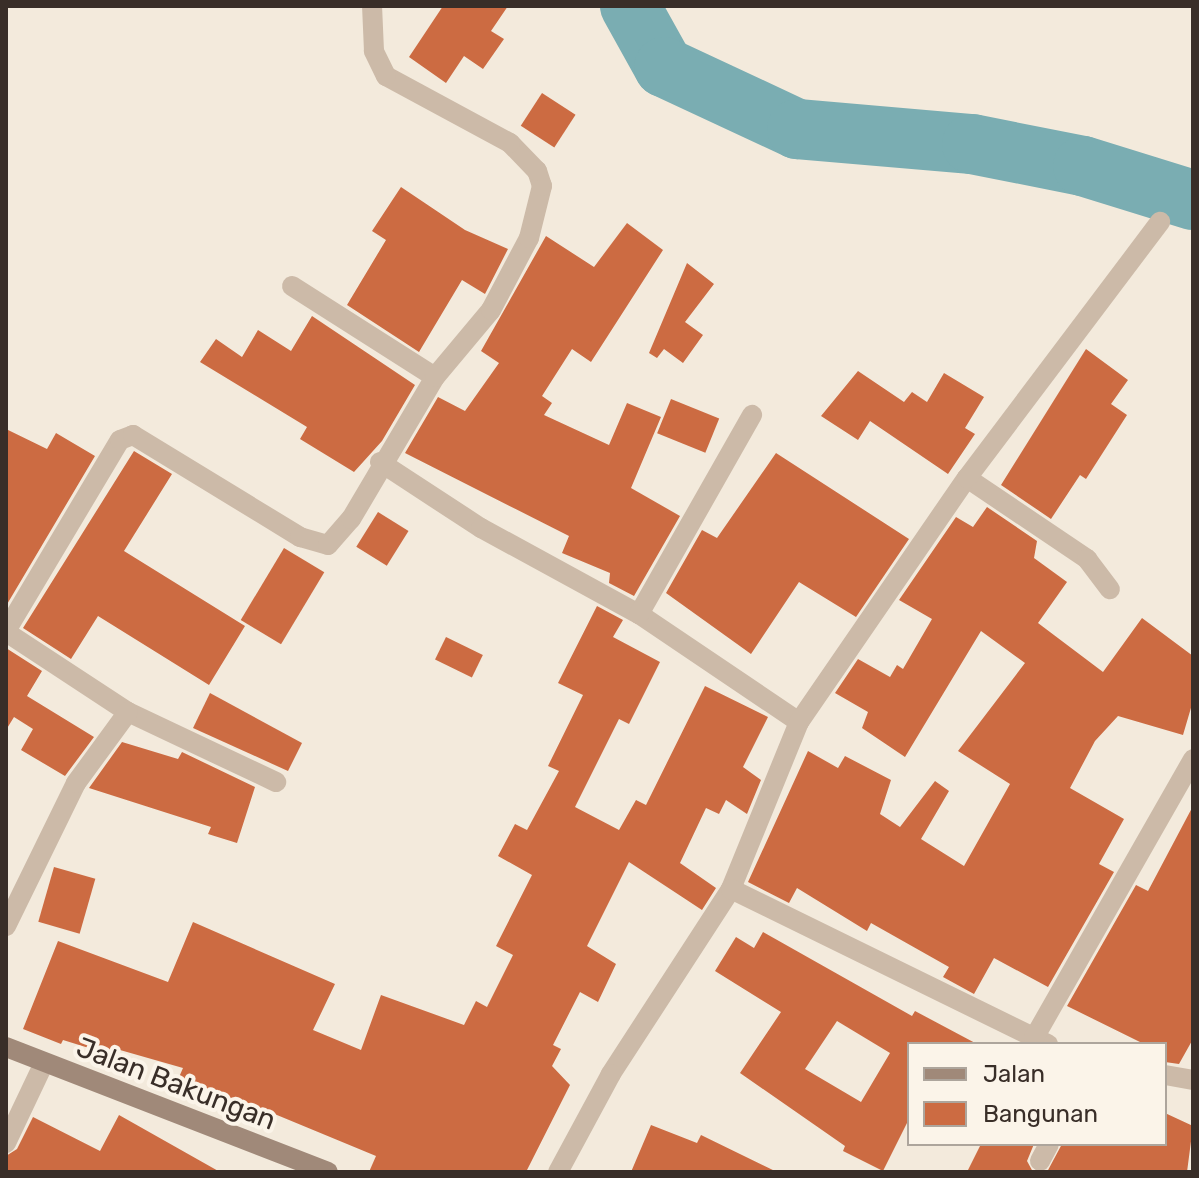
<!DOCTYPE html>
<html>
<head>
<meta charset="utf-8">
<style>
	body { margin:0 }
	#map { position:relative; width:1199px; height:1178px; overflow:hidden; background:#f3eadc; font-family:Rubik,sans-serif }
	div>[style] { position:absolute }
	.river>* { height:60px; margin:-30px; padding:0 30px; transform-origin:30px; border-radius:30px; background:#7aadb2 }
	.building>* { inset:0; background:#cc6b42; transform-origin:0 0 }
	.street>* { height:20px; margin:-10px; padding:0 10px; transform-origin:10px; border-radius:10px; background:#ccbaa8 }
	.secondary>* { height:20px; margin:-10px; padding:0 10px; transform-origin:10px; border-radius:10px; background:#a08979 }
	span { translate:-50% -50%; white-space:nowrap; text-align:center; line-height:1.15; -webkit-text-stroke:8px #fbf4e9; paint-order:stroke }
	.street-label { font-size:28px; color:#392e28 }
	.frame { position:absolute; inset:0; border:8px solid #392e28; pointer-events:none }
	.legend { position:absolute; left:907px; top:1042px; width:260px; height:104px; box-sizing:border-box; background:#fbf4e9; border:2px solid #ada59c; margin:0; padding:10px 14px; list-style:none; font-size:24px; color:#392e28 }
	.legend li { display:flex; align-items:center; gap:16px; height:40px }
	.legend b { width:40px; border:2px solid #ada59c }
</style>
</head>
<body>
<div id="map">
	<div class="river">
		<i style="left:630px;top:6px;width:70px;rotate:60.9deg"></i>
		<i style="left:664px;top:67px;width:147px;rotate:25deg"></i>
		<i style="left:797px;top:129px;width:176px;rotate:4.9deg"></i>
		<i style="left:972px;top:144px;width:113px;rotate:11.2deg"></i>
		<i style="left:1083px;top:166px;width:115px;rotate:17.2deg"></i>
	</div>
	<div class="building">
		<i style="clip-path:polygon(443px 6px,508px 6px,491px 31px,504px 39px,483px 69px,464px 56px,446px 83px,409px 57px)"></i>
		<i style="left:542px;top:93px;width:40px;height:39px;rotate:33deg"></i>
		<i style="clip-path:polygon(401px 187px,465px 230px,508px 249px,485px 294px,462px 280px,419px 352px,347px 305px,386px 240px,372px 231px)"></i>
		<i style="clip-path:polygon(627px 223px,663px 250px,591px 362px,572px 349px,542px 396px,552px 403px,544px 415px,609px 445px,627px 403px,661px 417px,631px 488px,680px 516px,634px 596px,609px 583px,610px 573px,562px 553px,569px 536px,405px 453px,438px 397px,465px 411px,499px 363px,481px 351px,546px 236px,594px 267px)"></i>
		<i style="clip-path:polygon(687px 263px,714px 284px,685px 322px,703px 335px,683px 363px,664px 349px,657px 358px,649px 353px)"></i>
		<i style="clip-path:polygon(312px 316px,415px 385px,382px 441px,354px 472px,300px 439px,307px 427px,200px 362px,216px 339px,242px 357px,258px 330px,291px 351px)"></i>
		<i style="clip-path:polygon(1086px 349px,1128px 380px,1111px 404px,1127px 415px,1086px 479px,1080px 475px,1051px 519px,1001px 485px)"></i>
		<i style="clip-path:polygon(858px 371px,904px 402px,912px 392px,927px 402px,944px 373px,984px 397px,965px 428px,975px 434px,948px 474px,870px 421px,858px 440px,821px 416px)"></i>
		<i style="left:671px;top:399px;width:52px;height:37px;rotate:22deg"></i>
		<i style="clip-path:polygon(6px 429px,47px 449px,56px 433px,95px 456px,6px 606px)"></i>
		<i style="clip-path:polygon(134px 451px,172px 474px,124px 551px,245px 626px,209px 685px,98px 616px,71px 659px,23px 628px)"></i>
		<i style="clip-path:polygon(776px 453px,909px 539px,856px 617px,799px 582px,751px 654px,666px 593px,702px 530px,717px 538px)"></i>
		<i style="clip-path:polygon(987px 507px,1037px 541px,1034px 558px,1067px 582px,1038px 623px,1103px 672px,1142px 618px,1193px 656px,1193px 701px,1183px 735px,1118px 716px,1095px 741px,1070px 788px,1124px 819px,1099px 864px,1114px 872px,1048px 987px,994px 958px,974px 994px,943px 977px,949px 967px,871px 923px,867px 931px,797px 888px,789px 903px,748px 882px,808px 751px,838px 768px,845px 756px,891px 780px,880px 814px,900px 827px,935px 781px,949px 791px,921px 839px,964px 866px,1010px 784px,958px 751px,1025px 663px,981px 631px,905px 757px,862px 728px,868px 712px,835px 693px,858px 659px,890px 677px,897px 665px,903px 669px,932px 619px,899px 600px,956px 517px,973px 527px)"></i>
		<i style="left:378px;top:512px;width:36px;height:41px;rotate:32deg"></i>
		<i style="left:284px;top:548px;width:47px;height:84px;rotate:31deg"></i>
		<i style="clip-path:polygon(597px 606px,623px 620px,613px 637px,660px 662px,629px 724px,619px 719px,575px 807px,619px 830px,636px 800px,646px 805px,705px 686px,768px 717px,743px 767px,761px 780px,747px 814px,726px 800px,719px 814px,706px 808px,680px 863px,716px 888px,702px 910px,629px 862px,587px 946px,616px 964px,598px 1002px,580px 992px,553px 1045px,561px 1049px,552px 1066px,570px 1085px,526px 1172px,369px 1172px,376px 1156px,243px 1101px,239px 1110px,176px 1084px,183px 1068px,120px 1050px,118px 1057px,63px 1040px,61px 1044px,23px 1029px,58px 941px,168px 982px,193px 922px,335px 984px,313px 1030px,361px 1050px,381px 995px,464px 1025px,476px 1001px,487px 1007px,513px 955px,496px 946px,532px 875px,498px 856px,515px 824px,527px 830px,559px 771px,548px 766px,583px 695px,558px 683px)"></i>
		<i style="left:446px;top:637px;width:41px;height:25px;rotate:26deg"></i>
		<i style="clip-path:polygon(6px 648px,42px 671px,27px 696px,94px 737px,65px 776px,21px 750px,33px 729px,14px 717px,6px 730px)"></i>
		<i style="clip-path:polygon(210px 693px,302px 743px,288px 771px,193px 728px)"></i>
		<i style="clip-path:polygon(122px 742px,178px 759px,182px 752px,255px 787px,237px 843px,208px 834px,211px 827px,89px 788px)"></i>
		<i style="clip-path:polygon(1193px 806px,1193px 1039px,1179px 1064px,1165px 1062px,1165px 1044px,1144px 1044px,1067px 1006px,1136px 885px,1148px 891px)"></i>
		<i style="left:54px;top:867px;width:43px;height:57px;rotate:16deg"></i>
		<i style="clip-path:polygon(evenodd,763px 932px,912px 1016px,915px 1011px,977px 1044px,909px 1044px,909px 1119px,883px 1171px,843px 1151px,845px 1146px,740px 1073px,781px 1012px,715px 971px,736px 937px,754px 948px,763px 932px,837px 1021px,890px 1053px,861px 1102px,805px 1069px,837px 1021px)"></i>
		<i style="clip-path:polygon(1165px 1113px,1193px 1126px,1187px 1172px,1047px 1172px,1062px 1144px,1165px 1144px)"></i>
		<i style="clip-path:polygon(119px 1115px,220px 1172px,6px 1172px,6px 1156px,17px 1149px,33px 1117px,100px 1151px)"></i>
		<i style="clip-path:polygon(651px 1125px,697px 1143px,701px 1135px,777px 1172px,631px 1172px)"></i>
		<i style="clip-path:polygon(981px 1144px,1034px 1144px,1027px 1161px,1033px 1172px,967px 1172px)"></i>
	</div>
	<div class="street">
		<i style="left:292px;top:286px;width:169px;rotate:32.5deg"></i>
		<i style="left:380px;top:462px;width:121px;rotate:33.2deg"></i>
		<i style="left:481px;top:528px;width:180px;rotate:28.6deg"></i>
		<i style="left:639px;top:614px;width:193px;rotate:34deg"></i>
		<i style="left:799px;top:722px;width:180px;rotate:112.2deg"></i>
		<i style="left:731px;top:889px;width:221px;rotate:123deg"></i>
		<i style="left:611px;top:1074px;width:111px;rotate:118.4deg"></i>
		<i style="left:967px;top:478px;width:145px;rotate:34deg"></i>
		<i style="left:1087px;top:559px;width:38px;rotate:53deg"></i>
		<i style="left:639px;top:614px;width:229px;rotate:-60.4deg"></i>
		<i style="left:6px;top:631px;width:222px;rotate:-59.2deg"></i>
		<i style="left:120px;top:440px;width:14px;rotate:-21deg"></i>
		<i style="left:133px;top:435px;width:196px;rotate:31.4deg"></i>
		<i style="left:300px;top:537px;width:29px;rotate:16deg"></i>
		<i style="left:328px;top:545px;width:35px;rotate:-49deg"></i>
		<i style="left:351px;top:519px;width:165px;rotate:-59.4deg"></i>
		<i style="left:435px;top:377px;width:87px;rotate:-50.1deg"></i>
		<i style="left:491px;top:310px;width:81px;rotate:-62.2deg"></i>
		<i style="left:529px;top:238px;width:54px;rotate:-76deg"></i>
		<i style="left:542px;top:186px;width:16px;rotate:-108deg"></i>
		<i style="left:537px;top:171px;width:39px;rotate:-134deg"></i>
		<i style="left:510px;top:143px;width:141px;rotate:-151.6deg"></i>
		<i style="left:386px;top:76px;width:28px;rotate:-116deg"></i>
		<i style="left:374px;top:51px;width:45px;rotate:-92.5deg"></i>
		<i style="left:6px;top:632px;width:146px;rotate:33.3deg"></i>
		<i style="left:128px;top:712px;width:164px;rotate:25.3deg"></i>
		<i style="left:799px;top:722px;width:296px;rotate:-55.5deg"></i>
		<i style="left:967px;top:478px;width:321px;rotate:-53deg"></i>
		<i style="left:731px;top:889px;width:353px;rotate:26.1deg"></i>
		<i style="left:6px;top:926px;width:159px;rotate:-63.9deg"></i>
		<i style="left:76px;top:783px;width:88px;rotate:-53.8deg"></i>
		<i style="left:1034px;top:1038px;width:321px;rotate:-60.3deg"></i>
		<i style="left:1165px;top:1075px;width:28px;rotate:10deg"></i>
		<i style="left:6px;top:1143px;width:86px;rotate:-64.6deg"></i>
		<i style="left:1040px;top:1161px;width:19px;rotate:-62deg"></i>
	</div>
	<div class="secondary">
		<i style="left:6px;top:1047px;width:345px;rotate:21.2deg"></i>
	</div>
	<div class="street-label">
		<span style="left:176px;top:1084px;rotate:21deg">Jalan Bakungan</span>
	</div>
	<div class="frame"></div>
	<ul class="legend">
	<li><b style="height:10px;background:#a08979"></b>Jalan</li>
	<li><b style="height:22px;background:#cc6b42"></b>Bangunan</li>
	</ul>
</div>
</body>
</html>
